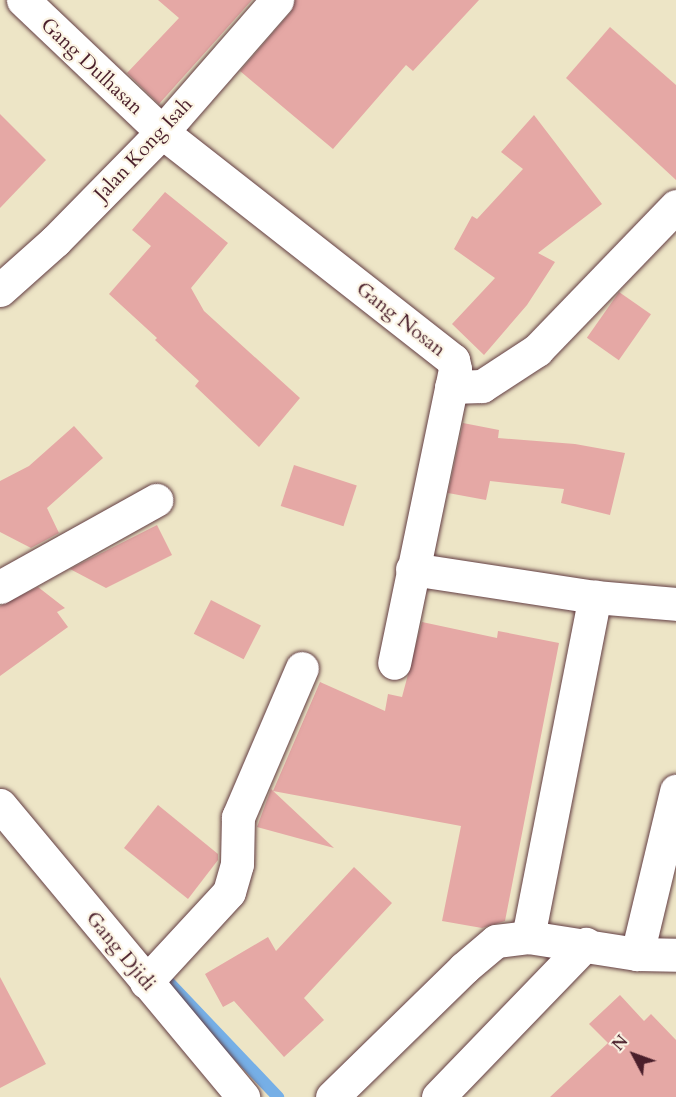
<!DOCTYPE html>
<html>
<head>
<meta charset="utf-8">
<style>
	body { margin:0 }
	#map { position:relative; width:676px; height:1097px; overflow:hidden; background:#ede5c6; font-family:Cardo,serif }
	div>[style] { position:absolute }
	.stream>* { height:12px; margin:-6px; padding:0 6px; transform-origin:6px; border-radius:6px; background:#76afe6 }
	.building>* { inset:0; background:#e5a8a5; transform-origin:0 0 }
	.roads { filter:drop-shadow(0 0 2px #623d42) drop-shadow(0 0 2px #623d42) }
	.street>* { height:33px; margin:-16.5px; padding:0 16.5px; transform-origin:16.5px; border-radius:16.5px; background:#fff }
	.secondary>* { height:33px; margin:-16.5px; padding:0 16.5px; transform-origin:16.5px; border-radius:16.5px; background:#fff }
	span { translate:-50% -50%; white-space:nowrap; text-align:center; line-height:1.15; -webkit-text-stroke:4.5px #fcf5e5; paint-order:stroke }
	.street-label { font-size:20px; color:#4a1f2b }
	.north { position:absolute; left:604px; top:1025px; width:60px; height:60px; -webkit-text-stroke:4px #fcf5e5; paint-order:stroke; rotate:311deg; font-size:16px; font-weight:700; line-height:24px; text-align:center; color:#4a1f2b }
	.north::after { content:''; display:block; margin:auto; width:21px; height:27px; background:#4a1f2b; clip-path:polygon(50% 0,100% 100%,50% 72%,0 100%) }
</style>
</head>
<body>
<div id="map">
	<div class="stream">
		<i style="left:159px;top:972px;width:173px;rotate:46.4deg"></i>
	</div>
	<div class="building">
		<i style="clip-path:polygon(158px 0,252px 0,159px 104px,127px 73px,179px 18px)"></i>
		<i style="clip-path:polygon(295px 0,479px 0,413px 71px,406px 65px,333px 149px,240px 71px,291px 12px)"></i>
		<i style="clip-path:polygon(610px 27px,676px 85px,676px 180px,566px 78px)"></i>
		<i style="clip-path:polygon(0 114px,46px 160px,0 208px)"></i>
		<i style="clip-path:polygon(534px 115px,602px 204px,538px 253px,555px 262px,527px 305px,484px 355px,452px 324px,495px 278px,454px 249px,472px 216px,477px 219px,523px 169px,501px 152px)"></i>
		<i style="clip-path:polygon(165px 192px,228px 243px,191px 288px,204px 311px,300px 398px,259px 447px,195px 386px,199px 381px,155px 340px,157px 338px,109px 294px,151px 246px,132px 230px)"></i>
		<i style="left:619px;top:292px;width:39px;height:56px;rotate:35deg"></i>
		<i style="clip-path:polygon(463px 423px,499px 430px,498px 438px,575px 444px,625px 453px,610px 515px,561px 503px,564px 489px,490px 481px,486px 500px,448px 493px)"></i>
		<i style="clip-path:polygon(74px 426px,103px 458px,47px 508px,59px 533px,31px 548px,0 532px,0 481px,29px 466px)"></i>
		<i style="left:294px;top:465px;width:66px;height:43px;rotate:18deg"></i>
		<i style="clip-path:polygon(157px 525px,172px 555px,106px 588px,70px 569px)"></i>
		<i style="clip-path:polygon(38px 587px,65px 608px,57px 612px,68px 627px,0 676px,0 606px)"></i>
		<i style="left:211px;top:600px;width:56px;height:38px;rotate:27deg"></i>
		<i style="clip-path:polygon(422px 622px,497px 638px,498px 631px,559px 643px,505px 921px,482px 928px,442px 921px,461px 826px,273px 791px,320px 682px,385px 711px,388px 694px,402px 697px)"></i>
		<i style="clip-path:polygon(271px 789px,334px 848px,257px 827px)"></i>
		<i style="clip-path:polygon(158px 805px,218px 854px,218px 860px,188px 899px,124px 848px)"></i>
		<i style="clip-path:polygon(354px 867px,392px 903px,304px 998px,324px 1020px,284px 1057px,234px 1001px,223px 1007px,205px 974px,268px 937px,276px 951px)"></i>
		<i style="clip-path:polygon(0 977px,46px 1064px,0 1088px)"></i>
		<i style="clip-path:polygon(620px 995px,644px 1021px,651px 1014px,676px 1040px,676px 1097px,550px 1097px,608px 1043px,589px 1024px)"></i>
	</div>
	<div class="roads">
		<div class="street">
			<i style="left:23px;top:0;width:192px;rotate:43.5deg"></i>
			<i style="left:162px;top:132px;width:370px;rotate:38.1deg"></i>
			<i style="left:453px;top:360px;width:9px;rotate:77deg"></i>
			<i style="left:455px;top:369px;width:300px;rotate:101.7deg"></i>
			<i style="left:451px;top:387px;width:31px;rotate:-2deg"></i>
			<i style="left:482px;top:386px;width:66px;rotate:-33.2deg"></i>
			<i style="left:537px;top:350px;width:200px;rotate:-46deg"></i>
			<i style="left:412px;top:569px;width:185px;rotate:8.7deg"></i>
			<i style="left:595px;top:597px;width:81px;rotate:4.9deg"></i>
			<i style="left:0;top:587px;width:179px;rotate:-29.1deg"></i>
			<i style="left:0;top:805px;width:380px;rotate:50.2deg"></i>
			<i style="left:528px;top:937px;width:347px;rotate:-78.9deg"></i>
			<i style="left:637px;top:954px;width:168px;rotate:-76.5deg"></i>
			<i style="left:146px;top:982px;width:122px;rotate:-47.3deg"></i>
			<i style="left:229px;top:892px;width:29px;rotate:-74deg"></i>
			<i style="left:237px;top:864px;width:47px;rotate:-88.8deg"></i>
			<i style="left:238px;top:817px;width:162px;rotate:-66.8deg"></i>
			<i style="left:332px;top:1097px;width:185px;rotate:-44.3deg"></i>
			<i style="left:464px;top:968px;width:42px;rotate:-40.2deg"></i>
			<i style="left:496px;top:941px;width:32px;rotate:-7deg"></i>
			<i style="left:528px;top:937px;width:110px;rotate:8.9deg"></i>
			<i style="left:637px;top:954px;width:39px;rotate:1deg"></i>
			<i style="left:438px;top:1097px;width:213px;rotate:-46deg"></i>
		</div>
		<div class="secondary">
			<i style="left:0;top:290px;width:74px;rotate:-41.7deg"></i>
			<i style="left:55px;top:241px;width:153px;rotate:-45.5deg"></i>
			<i style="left:162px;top:132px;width:175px;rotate:-48.9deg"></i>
		</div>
	</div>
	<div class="street-label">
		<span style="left:92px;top:66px;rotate:43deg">Gang Dulhasan</span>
		<span style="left:143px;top:149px;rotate:-47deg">Jalan Kong Isah</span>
		<span style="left:401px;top:319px;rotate:38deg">Gang Nosan</span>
		<span style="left:121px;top:951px;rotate:50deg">Gang Djidi</span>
	</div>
	<div class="north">N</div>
</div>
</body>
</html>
